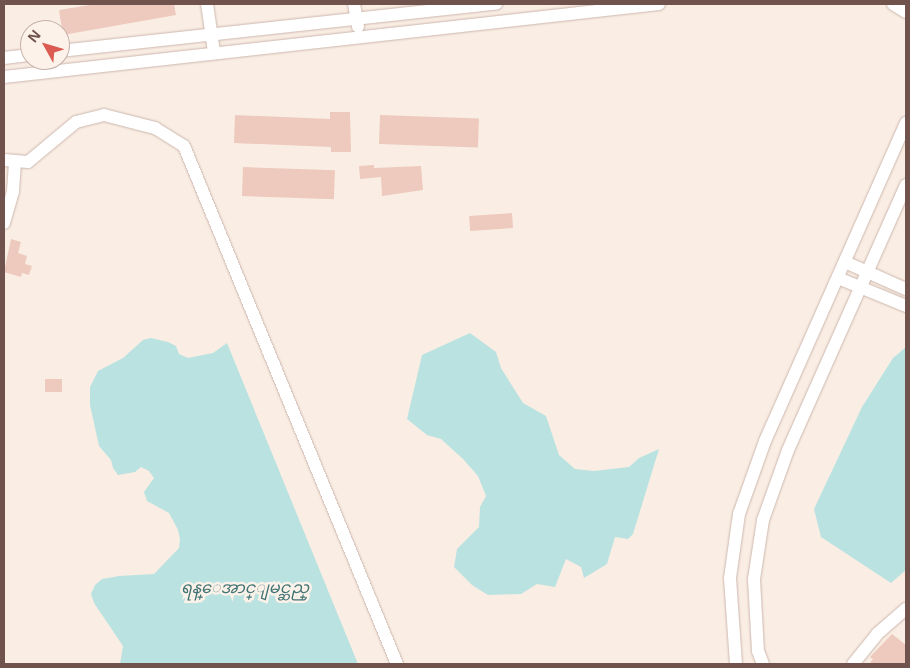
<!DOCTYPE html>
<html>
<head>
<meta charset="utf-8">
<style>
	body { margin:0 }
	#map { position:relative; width:910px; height:668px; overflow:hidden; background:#faeee4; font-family:"Open Sans","Noto Sans Myanmar",sans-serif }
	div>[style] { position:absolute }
	.water>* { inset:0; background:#bae2e1 }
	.building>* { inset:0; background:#eec9bd; transform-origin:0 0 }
	.roads { filter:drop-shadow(0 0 1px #cdb7ae) drop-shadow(0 0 1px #cdb7ae) }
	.minor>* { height:12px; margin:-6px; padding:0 6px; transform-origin:6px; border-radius:6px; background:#fff }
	span { translate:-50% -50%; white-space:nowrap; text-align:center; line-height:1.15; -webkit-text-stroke:5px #fdf2e9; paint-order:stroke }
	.water-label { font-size:16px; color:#417575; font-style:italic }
	.frame { position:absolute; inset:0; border:5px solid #70534c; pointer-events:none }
	.north { position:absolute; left:20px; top:20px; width:50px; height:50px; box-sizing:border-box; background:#fdf2e9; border:1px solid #c5b2aa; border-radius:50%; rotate:309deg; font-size:14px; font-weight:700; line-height:20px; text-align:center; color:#70534c }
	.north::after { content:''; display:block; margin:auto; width:18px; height:22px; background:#db5a52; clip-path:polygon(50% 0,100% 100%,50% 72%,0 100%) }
</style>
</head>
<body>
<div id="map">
	<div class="water">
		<i style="clip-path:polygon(470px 333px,496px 352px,501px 368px,523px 403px,546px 416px,559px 455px,575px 469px,594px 471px,629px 467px,639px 458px,659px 449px,633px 534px,628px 539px,615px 537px,607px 564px,584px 578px,581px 567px,566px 559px,555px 587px,537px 584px,521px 594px,488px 595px,472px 585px,454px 567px,457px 549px,479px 527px,480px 507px,486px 496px,478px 476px,463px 459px,441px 439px,427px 435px,407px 419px,422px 355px)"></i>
		<i style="clip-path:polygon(151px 338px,168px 342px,176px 346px,179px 354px,188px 358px,213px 353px,227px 343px,358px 664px,120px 664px,123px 646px,94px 603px,91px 594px,95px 585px,102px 579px,119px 576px,154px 574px,179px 548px,180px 539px,178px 530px,169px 513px,147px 501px,144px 492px,154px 478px,149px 471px,141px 467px,135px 472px,118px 475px,113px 468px,111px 460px,99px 446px,90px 405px,90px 387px,98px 371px,123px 358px,143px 340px)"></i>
		<i style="clip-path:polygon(906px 347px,906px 570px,891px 583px,821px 537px,814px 509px,862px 407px,893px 358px)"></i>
	</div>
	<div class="building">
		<i style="clip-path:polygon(96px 4px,174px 4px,176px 15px,63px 35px,59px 10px)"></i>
		<i style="clip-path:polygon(330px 112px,350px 112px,351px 152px,331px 152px,331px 147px,234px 143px,235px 115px,330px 119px)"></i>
		<i style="left:380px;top:115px;width:99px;height:29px;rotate:2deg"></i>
		<i style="clip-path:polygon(374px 165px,374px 168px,421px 166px,423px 190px,382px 196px,381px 177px,360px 179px,359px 166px)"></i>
		<i style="left:243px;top:167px;width:92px;height:29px;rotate:2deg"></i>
		<i style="left:512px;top:213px;width:15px;height:43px;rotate:86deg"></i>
		<i style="clip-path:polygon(11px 239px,21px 242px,18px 253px,27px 256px,25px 264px,32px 266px,29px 275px,22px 273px,21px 277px,4px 272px)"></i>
		<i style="left:45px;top:379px;width:17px;height:13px"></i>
		<i style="clip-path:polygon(892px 634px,906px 645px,906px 664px,869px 664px,873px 659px,870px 657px)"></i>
	</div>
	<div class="roads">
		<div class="minor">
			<i style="left:207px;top:4px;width:49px;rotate:81.7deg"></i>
			<i style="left:354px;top:4px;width:23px;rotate:80deg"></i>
			<i style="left:893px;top:4px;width:15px;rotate:32deg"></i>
			<i style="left:60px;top:51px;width:439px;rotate:-6.2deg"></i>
			<i style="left:4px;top:58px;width:26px;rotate:-7deg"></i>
			<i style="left:4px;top:77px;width:659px;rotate:-6.36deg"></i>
			<i style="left:4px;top:160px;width:24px;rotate:5deg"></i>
			<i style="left:28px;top:162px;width:62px;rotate:-39.8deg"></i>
			<i style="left:76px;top:122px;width:29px;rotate:-14deg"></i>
			<i style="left:104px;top:115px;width:53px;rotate:14.3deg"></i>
			<i style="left:155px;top:128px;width:34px;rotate:32deg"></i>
			<i style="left:184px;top:146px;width:560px;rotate:67.65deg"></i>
			<i style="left:4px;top:223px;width:33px;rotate:-74deg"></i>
			<i style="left:13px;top:191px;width:28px;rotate:-86deg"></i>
			<i style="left:845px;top:262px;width:67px;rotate:23.9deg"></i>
			<i style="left:838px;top:278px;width:74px;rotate:22.4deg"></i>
			<i style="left:736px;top:664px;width:86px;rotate:-94deg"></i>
			<i style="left:730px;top:578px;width:65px;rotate:-82deg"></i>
			<i style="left:739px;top:514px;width:77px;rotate:-70.4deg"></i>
			<i style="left:765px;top:441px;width:348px;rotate:-66.1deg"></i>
			<i style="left:763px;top:664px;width:14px;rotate:-111deg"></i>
			<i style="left:758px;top:651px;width:72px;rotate:-93.2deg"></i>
			<i style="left:754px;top:579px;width:60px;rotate:-81.3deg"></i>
			<i style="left:763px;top:520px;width:74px;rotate:-70.3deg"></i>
			<i style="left:788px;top:450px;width:290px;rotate:-66deg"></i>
			<i style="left:853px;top:664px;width:38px;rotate:-51deg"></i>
			<i style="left:877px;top:634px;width:38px;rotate:-41deg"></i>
		</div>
	</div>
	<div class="water-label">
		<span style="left:245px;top:587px">ရန္ေအာင္ျမင္ဆည္</span>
	</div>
	<div class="frame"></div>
	<div class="north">N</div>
</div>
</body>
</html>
